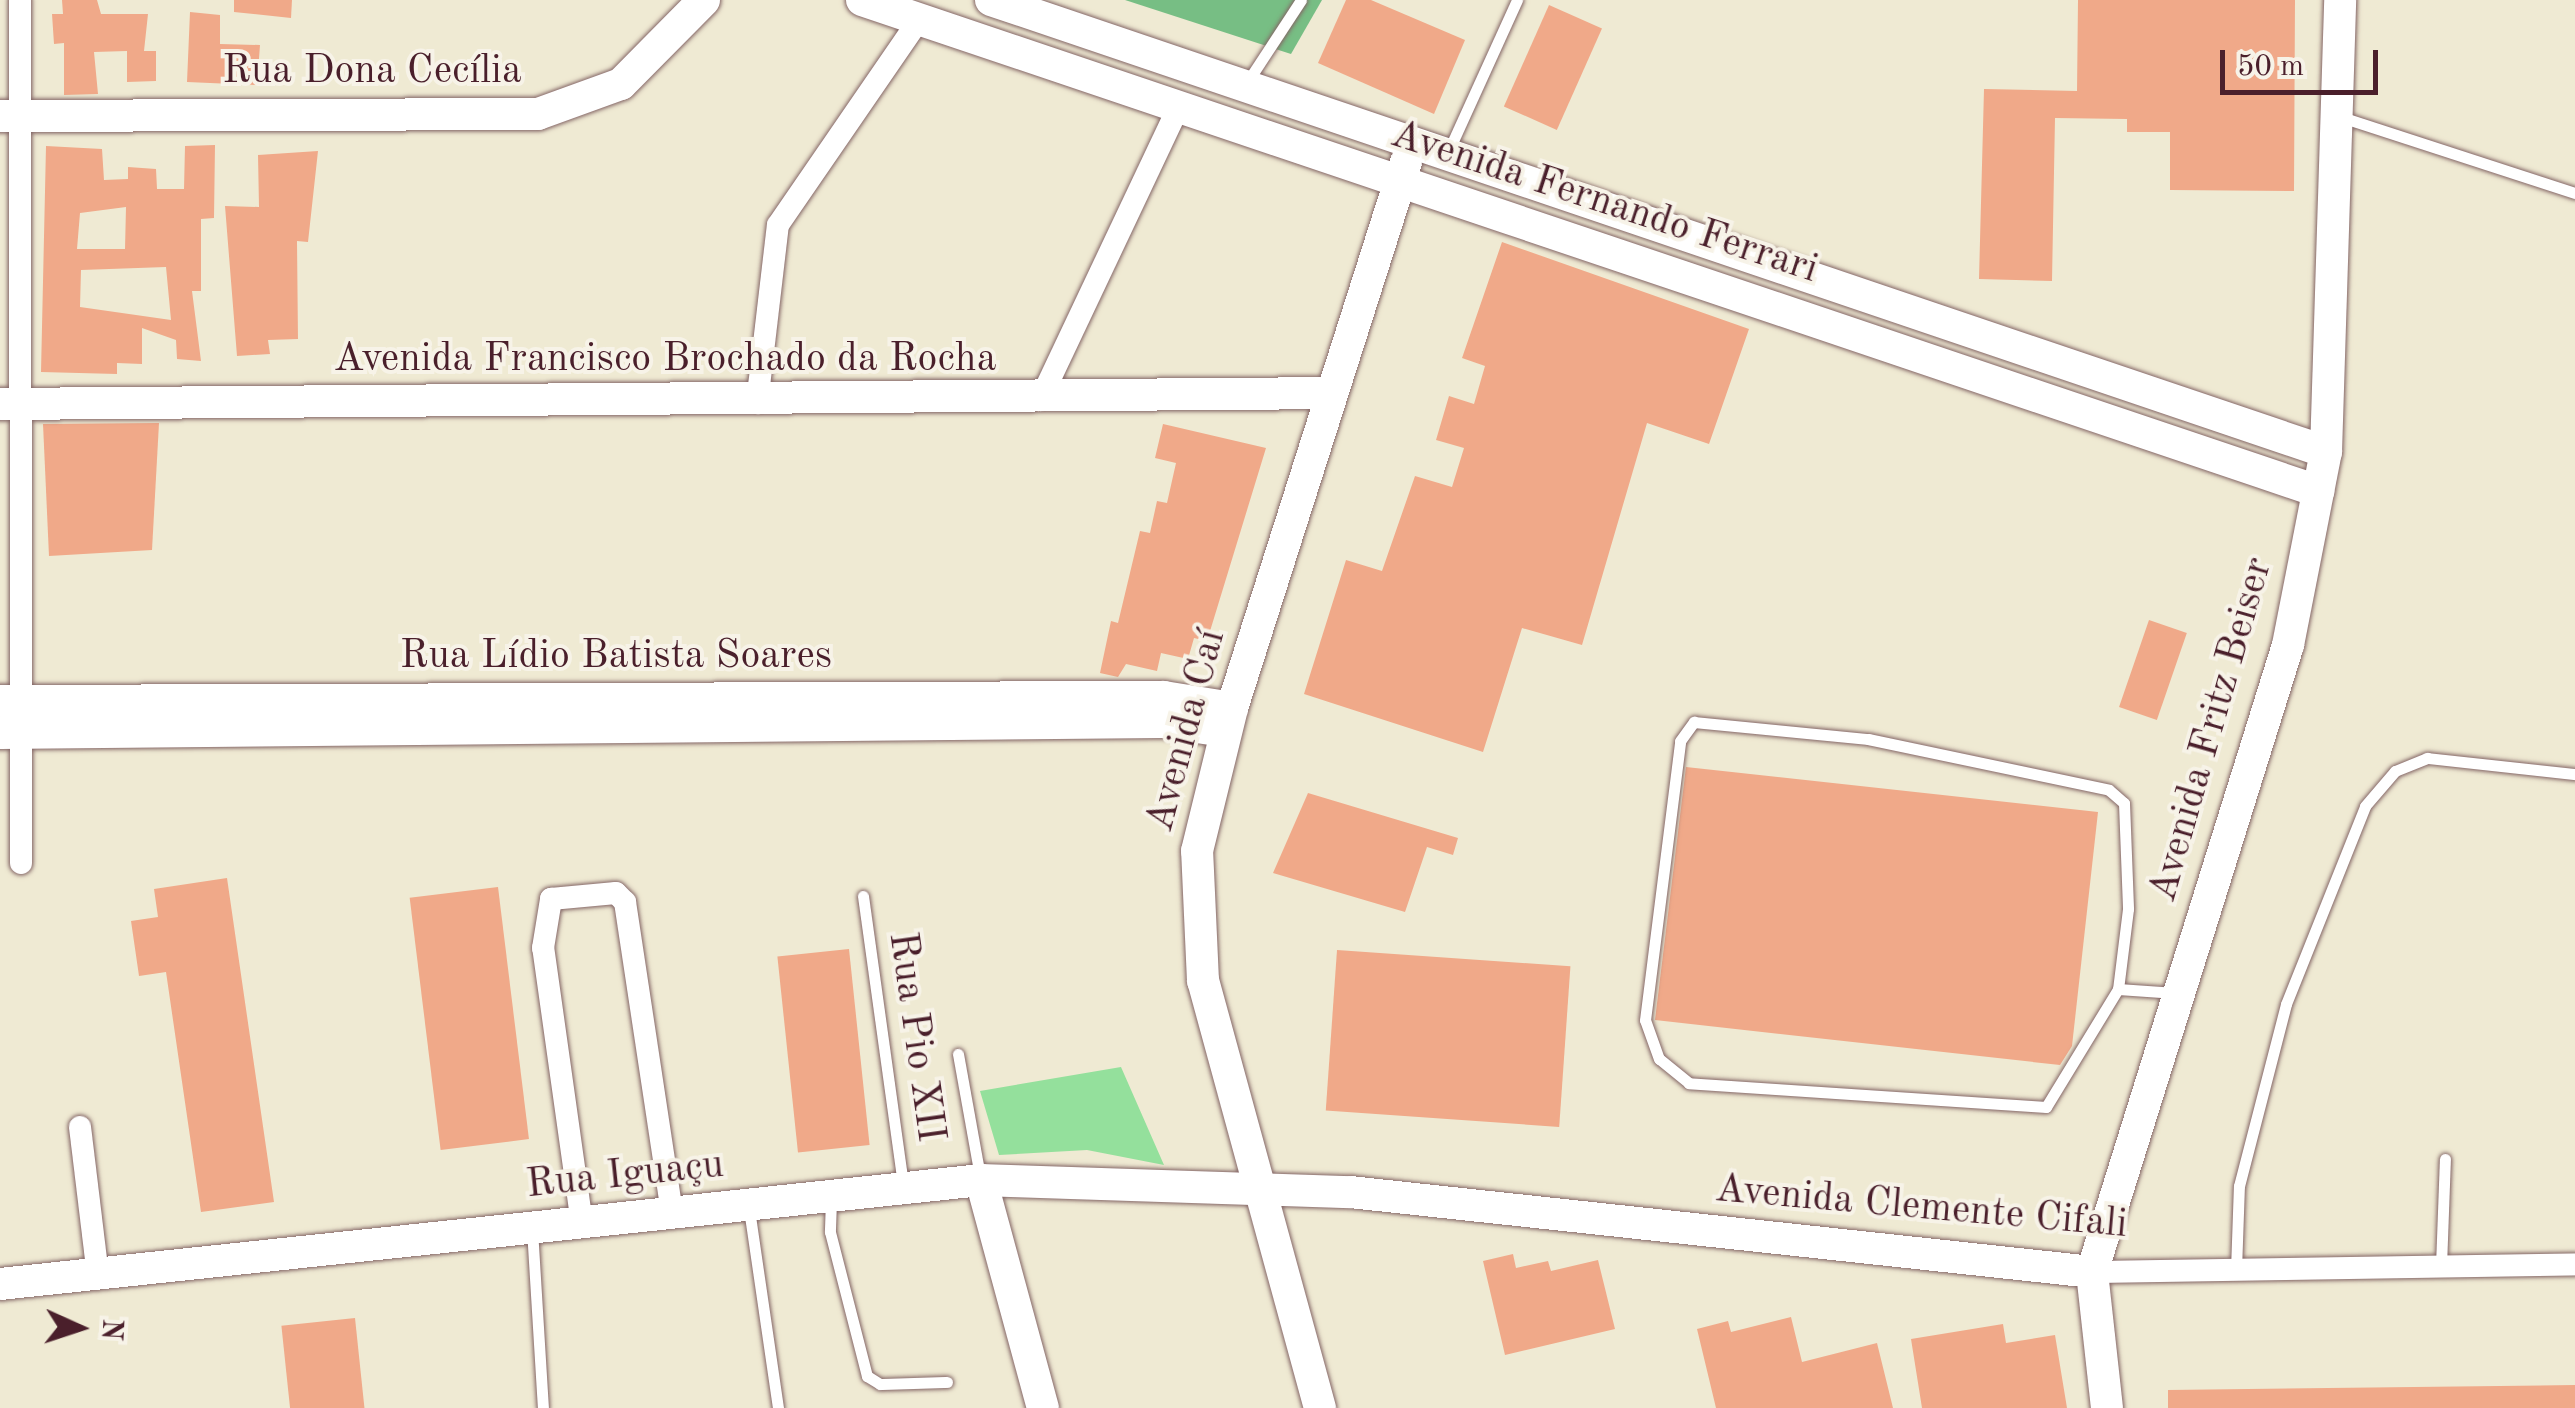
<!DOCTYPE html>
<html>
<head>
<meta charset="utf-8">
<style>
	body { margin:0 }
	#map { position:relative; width:2575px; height:1408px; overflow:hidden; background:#efead3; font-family:"Old Standard TT",serif }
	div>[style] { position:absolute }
	.green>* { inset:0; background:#94e09c }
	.forest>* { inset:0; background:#77be84 }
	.building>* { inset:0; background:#f0a989; transform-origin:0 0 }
	.roads { filter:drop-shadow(0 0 2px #846666) drop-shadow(0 0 2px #846666) }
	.lane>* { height:11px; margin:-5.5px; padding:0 5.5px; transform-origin:5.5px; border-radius:5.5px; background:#fff }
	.street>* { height:22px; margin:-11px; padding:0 11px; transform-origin:11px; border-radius:11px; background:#fff }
	.secondary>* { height:32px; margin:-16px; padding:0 16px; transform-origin:16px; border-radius:16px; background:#fff }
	span { translate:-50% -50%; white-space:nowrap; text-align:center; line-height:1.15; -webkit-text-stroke:8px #f7f3e8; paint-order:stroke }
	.street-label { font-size:40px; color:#4a1f2b }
	.north { position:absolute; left:30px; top:1278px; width:100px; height:100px; -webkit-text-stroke:8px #f7f3e8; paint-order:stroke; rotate:93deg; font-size:28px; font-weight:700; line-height:40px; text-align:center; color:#4a1f2b }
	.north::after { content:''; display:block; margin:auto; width:35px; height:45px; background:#4a1f2b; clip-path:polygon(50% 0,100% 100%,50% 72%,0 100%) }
	.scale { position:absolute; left:2220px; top:50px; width:158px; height:45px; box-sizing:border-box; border:5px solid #4a1f2b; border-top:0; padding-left:12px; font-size:30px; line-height:35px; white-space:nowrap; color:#4a1f2b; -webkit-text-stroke:8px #f7f3e8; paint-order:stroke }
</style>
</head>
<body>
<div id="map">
	<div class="green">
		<i style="clip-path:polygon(1121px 1067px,1164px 1165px,1087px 1150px,999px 1155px,980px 1091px)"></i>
	</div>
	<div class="forest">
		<i style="clip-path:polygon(1125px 0,1322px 0,1291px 54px)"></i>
	</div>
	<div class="building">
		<i style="clip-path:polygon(62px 0,97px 0,101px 14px,148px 14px,144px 51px,156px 51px,156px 81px,127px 82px,127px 51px,94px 52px,98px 94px,64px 95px,64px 43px,54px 44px,52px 14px,63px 14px)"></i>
		<i style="clip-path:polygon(234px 0,292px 0,291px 18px,234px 12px)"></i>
		<i style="clip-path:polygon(1346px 0,1371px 0,1465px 40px,1434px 114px,1318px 63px)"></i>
		<i style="clip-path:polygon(2078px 0,2295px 0,2294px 191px,2170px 190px,2170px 132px,2127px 132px,2127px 119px,2055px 118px,2052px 281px,1979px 279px,1984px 89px,2077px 91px)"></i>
		<i style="left:1549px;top:5px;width:58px;height:111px;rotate:24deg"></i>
		<i style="clip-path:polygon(190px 12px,220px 15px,220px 44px,260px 45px,257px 85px,187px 82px)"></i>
		<i style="clip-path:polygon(evenodd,215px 145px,214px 218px,201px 219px,201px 291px,192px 291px,201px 361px,177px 359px,176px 340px,142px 328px,142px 364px,117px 363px,117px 374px,41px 372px,46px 146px,102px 149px,104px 180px,128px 179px,128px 167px,156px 169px,157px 189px,184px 189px,185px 146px,215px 145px,126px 207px,125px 249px,77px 249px,80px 213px,126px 207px,215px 145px,166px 267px,171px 320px,80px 307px,81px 270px,166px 267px)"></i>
		<i style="clip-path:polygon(318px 151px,308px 242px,297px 241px,298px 339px,268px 340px,270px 354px,237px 356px,225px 206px,259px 207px,258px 155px)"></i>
		<i style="clip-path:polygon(1502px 242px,1749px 329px,1709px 444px,1647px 423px,1582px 645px,1522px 628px,1483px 752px,1304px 694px,1346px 560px,1382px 571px,1415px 476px,1452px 487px,1464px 448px,1436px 440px,1449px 396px,1474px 404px,1485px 366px,1462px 358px)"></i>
		<i style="clip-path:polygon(159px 423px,152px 550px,49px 556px,43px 424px)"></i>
		<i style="clip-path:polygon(1163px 424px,1266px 448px,1207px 641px,1194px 638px,1188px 659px,1161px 653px,1157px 671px,1126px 664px,1118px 677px,1100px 673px,1111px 621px,1118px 623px,1140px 531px,1150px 533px,1157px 501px,1167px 503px,1176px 463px,1155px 458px)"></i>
		<i style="left:2149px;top:620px;width:40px;height:92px;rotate:19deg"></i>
		<i style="clip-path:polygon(1686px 767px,2098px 812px,2072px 1046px,2060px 1065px,1655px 1020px)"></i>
		<i style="clip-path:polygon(1308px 793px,1458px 838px,1453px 855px,1427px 847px,1405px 912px,1273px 873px)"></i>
		<i style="clip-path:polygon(227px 878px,274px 1202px,201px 1212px,166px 972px,139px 976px,131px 921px,158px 917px,154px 889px)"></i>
		<i style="left:498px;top:887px;width:254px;height:89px;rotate:83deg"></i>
		<i style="left:849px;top:949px;width:197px;height:72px;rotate:84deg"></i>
		<i style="left:1337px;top:950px;width:234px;height:161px;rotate:4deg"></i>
		<i style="clip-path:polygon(1513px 1254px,1516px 1268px,1548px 1261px,1551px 1271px,1598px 1260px,1615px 1329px,1505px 1355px,1483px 1261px)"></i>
		<i style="clip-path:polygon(1791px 1317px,1802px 1362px,1877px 1343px,1893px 1408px,1716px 1408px,1697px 1329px,1728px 1321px,1731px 1332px)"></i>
		<i style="left:355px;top:1318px;width:91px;height:74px;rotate:84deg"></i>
		<i style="clip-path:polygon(2003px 1324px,2006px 1343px,2055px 1335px,2067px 1408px,1922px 1408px,1911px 1339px)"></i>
		<i style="clip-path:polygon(2575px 1385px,2575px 1408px,2168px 1408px,2168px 1390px)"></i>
	</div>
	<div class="roads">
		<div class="lane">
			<i style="left:1246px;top:84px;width:100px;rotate:-56.8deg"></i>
			<i style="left:2341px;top:117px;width:246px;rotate:18deg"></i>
			<i style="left:1448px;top:152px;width:167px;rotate:-65.6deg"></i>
			<i style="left:1694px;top:722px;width:175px;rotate:5.6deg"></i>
			<i style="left:1868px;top:739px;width:246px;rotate:11.9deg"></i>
			<i style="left:2109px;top:790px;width:20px;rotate:41deg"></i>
			<i style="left:2124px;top:803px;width:106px;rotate:87.8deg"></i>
			<i style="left:2128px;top:909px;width:81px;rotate:97.1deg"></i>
			<i style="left:2118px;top:989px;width:138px;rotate:121.4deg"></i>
			<i style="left:2046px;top:1107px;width:358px;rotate:-176.2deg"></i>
			<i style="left:1689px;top:1083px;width:38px;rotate:-141deg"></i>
			<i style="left:1659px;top:1059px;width:41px;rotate:-109.7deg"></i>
			<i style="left:1645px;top:1020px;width:281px;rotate:-82.8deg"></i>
			<i style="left:1680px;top:741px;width:24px;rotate:-54deg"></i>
			<i style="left:863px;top:896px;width:291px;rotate:82.1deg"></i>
			<i style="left:2118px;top:989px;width:58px;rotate:3.9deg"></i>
			<i style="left:958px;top:1054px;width:124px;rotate:79.8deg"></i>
			<i style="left:831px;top:1200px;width:32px;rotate:92deg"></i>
			<i style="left:830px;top:1232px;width:149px;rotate:75.6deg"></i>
			<i style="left:867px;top:1376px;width:15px;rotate:32deg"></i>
			<i style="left:880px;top:1384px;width:67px;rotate:-1.7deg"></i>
			<i style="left:749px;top:1209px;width:201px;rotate:81.7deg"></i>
			<i style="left:532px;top:1229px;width:179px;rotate:86.5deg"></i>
			<i style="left:2441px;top:1266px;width:107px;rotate:-87.9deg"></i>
			<i style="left:2236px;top:1270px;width:84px;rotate:-88deg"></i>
			<i style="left:2239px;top:1186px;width:188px;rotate:-75.5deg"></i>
			<i style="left:2286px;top:1004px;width:213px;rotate:-68.2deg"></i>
			<i style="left:2365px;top:806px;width:46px;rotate:-49.4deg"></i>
			<i style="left:2395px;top:771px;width:35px;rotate:-22deg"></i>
			<i style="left:2427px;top:758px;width:149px;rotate:6.2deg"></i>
		</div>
		<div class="street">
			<i style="left:20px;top:0;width:863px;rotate:89.93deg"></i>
			<i style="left:1040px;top:400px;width:323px;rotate:-64.7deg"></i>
			<i style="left:757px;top:403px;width:179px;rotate:-83.3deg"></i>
			<i style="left:778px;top:225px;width:249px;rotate:-55.5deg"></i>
			<i style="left:80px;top:1127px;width:150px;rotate:83.1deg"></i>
			<i style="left:582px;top:1224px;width:279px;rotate:-98deg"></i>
			<i style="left:543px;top:948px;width:50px;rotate:-80.7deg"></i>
			<i style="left:551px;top:899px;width:65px;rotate:-5.3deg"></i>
			<i style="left:616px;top:893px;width:13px;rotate:45deg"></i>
			<i style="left:625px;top:902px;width:315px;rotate:81.4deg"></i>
			<i style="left:2092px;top:1272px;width:483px;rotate:-0.9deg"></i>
		</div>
		<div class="secondary">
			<i style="left:862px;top:0;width:1537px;rotate:18.64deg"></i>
			<i style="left:991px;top:0;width:1409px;rotate:18.7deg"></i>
			<i style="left:0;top:116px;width:538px;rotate:-0.21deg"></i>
			<i style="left:538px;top:114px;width:88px;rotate:-19.9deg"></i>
			<i style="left:621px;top:84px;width:118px;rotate:-45.3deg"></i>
			<i style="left:0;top:404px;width:1331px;rotate:-0.47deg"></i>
			<i style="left:0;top:701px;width:1164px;rotate:-0.2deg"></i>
			<i style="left:1164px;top:697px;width:69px;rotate:9.2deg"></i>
			<i style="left:0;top:733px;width:1163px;rotate:-0.54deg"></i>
			<i style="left:1163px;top:722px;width:63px;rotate:8.3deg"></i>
			<i style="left:981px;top:1180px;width:236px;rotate:74.8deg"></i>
			<i style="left:0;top:1284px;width:986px;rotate:-6.05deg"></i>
			<i style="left:981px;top:1180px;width:369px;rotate:1.9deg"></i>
			<i style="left:1350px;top:1192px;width:746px;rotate:6.15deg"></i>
			<i style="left:1320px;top:1408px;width:443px;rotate:-105.3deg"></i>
			<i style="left:1203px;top:981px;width:130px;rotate:-92.6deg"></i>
			<i style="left:1197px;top:851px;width:147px;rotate:-76.2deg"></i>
			<i style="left:1232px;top:708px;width:573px;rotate:-72.32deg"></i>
			<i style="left:2107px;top:1408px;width:137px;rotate:-96.3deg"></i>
			<i style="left:2092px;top:1272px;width:657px;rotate:-72.64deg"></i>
			<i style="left:2288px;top:645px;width:197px;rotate:-78.9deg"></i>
			<i style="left:2326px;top:452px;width:452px;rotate:-88.2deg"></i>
		</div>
	</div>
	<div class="street-label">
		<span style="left:372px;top:72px">Rua Dona Cecília</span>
		<span style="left:1604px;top:203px;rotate:18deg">Avenida Fernando Ferrari</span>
		<span style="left:665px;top:360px">Avenida Francisco Brochado da Rocha</span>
		<span style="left:616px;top:657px">Rua Lídio Batista Soares</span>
		<span style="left:2212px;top:730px;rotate:-74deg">Avenida Fritz Beiser</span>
		<span style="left:1187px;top:731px;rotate:-75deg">Avenida Caí</span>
		<span style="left:915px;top:1037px;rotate:82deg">Rua Pio XII</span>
		<span style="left:625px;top:1176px;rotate:-6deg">Rua Iguaçu</span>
		<span style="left:1921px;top:1208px;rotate:5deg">Avenida Clemente Cifali</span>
	</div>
	<div class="north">N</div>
	<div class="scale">50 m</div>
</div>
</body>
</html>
